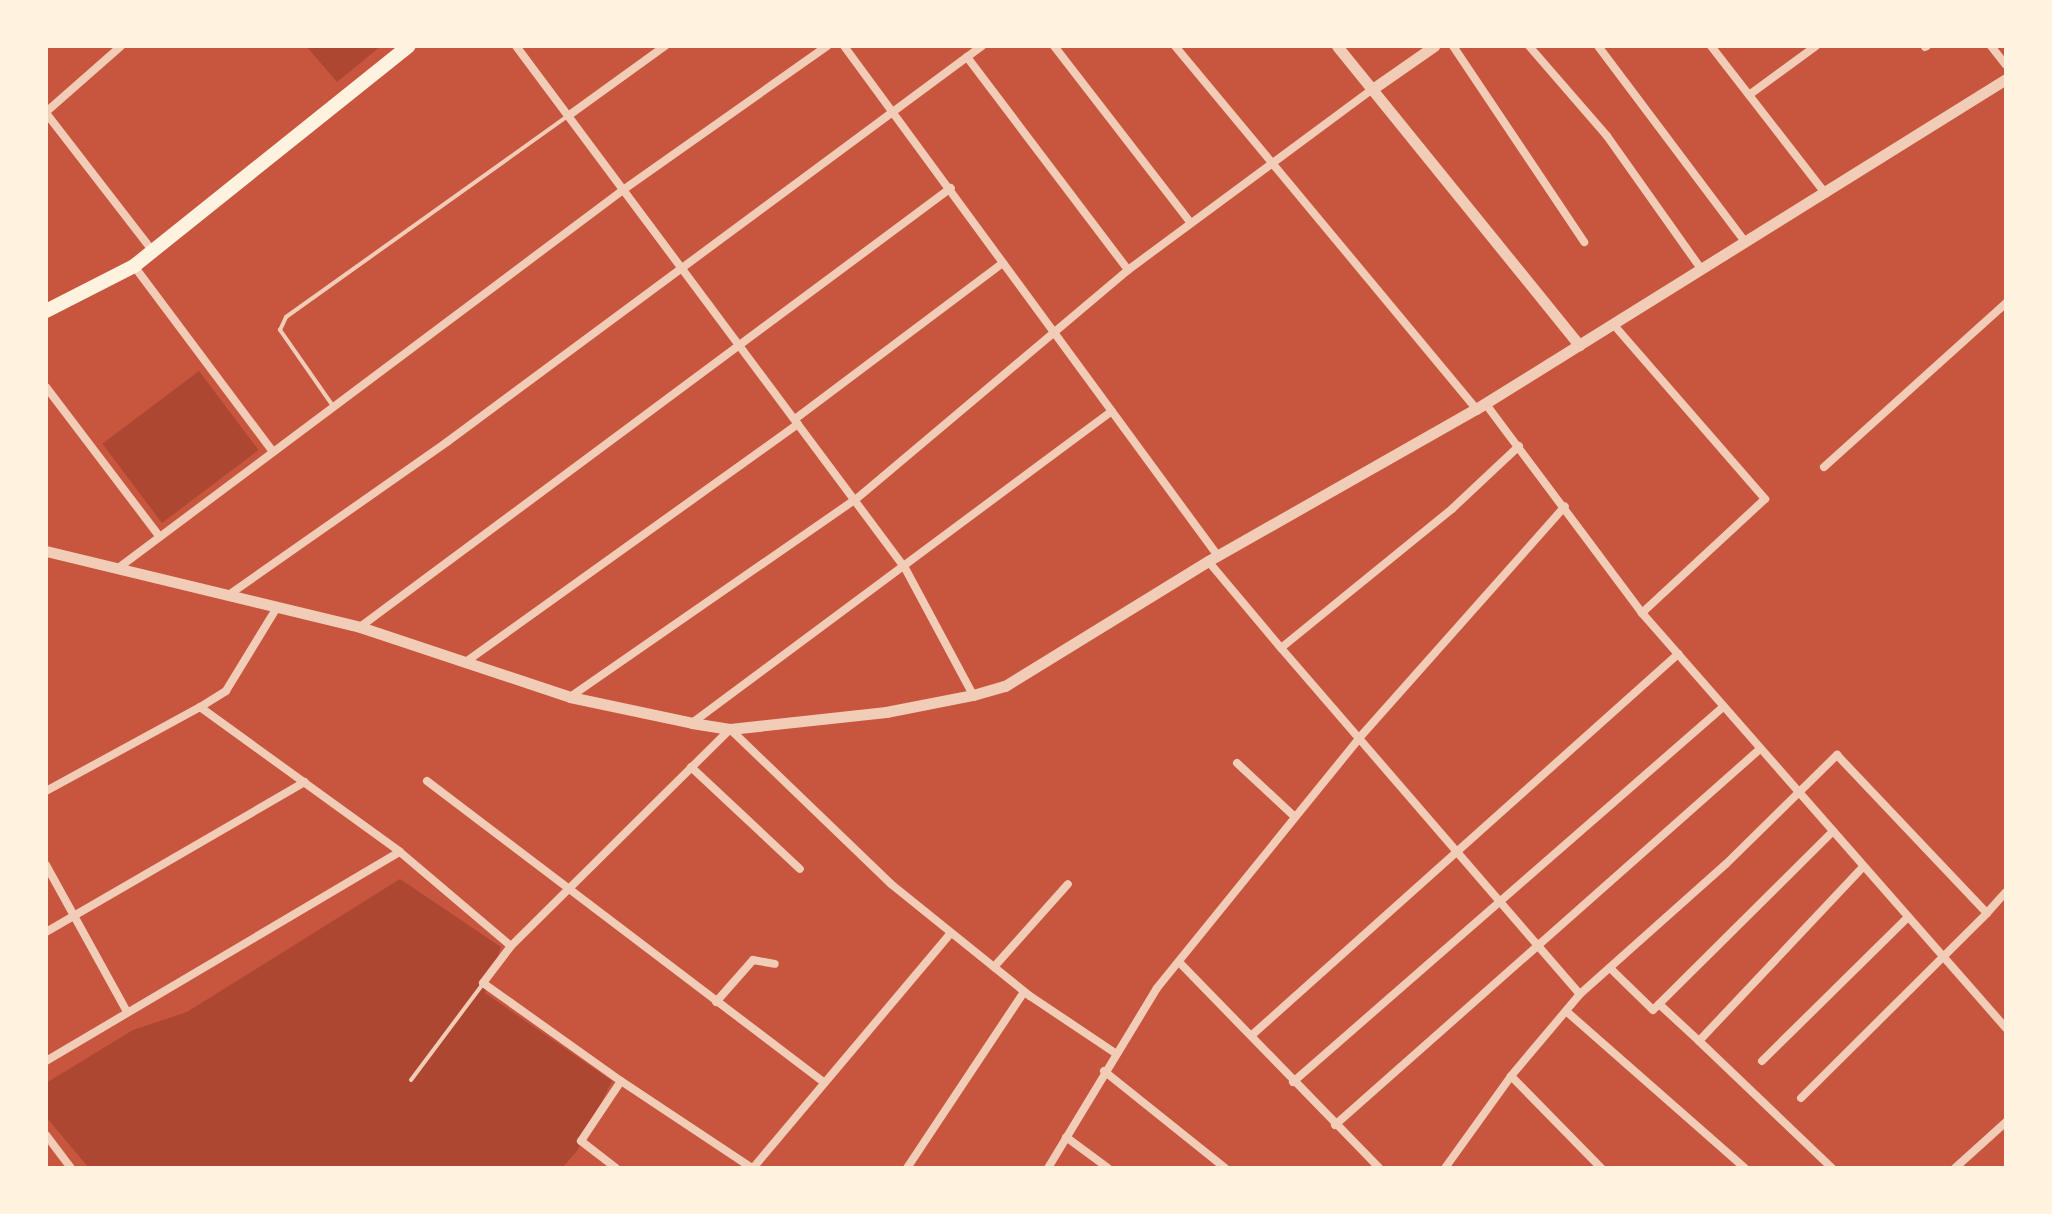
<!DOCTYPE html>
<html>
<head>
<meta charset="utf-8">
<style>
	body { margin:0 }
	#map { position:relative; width:2052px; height:1214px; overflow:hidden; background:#c8553d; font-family:Quicksand,sans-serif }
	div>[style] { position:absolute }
	.green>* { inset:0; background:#ae4732; transform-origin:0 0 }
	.service>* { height:4px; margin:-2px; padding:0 2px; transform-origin:2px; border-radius:2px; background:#f1ccb7 }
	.minor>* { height:8px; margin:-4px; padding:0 4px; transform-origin:4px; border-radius:4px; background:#f1ccb7 }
	.tertiary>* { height:11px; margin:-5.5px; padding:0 5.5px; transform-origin:5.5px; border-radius:5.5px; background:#f1ccb7 }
	.primary>* { height:14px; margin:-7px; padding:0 7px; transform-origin:7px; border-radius:7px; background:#fff3e0 }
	span { translate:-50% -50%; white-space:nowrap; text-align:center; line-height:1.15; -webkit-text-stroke:8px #fff3e0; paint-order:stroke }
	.frame { position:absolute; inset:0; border:48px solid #fff3e0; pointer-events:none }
</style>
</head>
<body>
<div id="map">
	<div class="green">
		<i style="clip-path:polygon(306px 46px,381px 46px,337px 82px)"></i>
		<i style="left:199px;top:371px;width:99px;height:121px;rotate:53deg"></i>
		<i style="clip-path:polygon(400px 879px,501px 947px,485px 993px,612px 1081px,577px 1151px,562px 1168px,89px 1168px,46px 1117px,46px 1083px,133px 1030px,187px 1012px)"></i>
	</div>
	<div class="service">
		<i style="left:333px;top:406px;width:93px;rotate:-124.9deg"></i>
		<i style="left:280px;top:330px;width:14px;rotate:-65deg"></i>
		<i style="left:286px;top:317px;width:344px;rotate:-35.5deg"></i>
		<i style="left:411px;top:1080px;width:119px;rotate:-53.2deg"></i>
	</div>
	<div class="minor">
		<i style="left:516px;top:46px;width:651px;rotate:53.31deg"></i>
		<i style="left:905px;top:568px;width:144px;rotate:61.8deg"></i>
		<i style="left:844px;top:46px;width:632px;rotate:53.75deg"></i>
		<i style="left:982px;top:46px;width:19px;rotate:144deg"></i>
		<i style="left:967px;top:57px;width:267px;rotate:52.9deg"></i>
		<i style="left:1054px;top:46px;width:222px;rotate:52.3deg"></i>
		<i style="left:1175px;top:46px;width:472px;rotate:50.3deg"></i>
		<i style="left:1453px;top:46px;width:236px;rotate:56.2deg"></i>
		<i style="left:1529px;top:46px;width:119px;rotate:49.1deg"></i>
		<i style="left:1607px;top:136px;width:163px;rotate:54.7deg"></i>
		<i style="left:1598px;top:46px;width:246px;rotate:53.1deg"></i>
		<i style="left:1711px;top:46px;width:187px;rotate:52.2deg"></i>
		<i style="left:1991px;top:46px;width:24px;rotate:52deg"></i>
		<i style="left:1925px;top:47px;width:2px;rotate:-27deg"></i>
		<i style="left:1749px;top:95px;width:83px;rotate:-36.2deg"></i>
		<i style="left:46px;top:112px;width:100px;rotate:-41.3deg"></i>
		<i style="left:46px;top:113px;width:173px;rotate:52.3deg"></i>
		<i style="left:568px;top:116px;width:120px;rotate:-35.8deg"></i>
		<i style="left:134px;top:266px;width:232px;rotate:53.2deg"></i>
		<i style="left:1613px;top:324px;width:232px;rotate:49deg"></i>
		<i style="left:1765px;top:499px;width:168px;rotate:137.2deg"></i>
		<i style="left:46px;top:387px;width:188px;rotate:52.8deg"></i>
		<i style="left:1485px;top:403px;width:262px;rotate:53.2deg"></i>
		<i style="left:1642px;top:613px;width:552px;rotate:48.75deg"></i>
		<i style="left:795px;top:419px;width:260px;rotate:-36.9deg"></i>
		<i style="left:1519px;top:446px;width:92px;rotate:136.8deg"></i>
		<i style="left:1452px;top:509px;width:220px;rotate:140.9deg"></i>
		<i style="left:1281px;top:648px;width:457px;rotate:49.2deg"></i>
		<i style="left:1824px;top:467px;width:245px;rotate:-42deg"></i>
		<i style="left:1208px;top:561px;width:114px;rotate:50deg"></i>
		<i style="left:117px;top:569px;width:632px;rotate:-36.83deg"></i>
		<i style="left:623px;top:190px;width:250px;rotate:-35.2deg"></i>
		<i style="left:230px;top:594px;width:265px;rotate:-35deg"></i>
		<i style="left:447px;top:442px;width:647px;rotate:-36.52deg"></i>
		<i style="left:276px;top:609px;width:96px;rotate:121.4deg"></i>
		<i style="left:226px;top:691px;width:31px;rotate:148deg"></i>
		<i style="left:200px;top:707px;width:247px;rotate:35.9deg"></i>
		<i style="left:400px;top:852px;width:145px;rotate:40.3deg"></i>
		<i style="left:511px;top:946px;width:46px;rotate:127.1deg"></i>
		<i style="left:483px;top:983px;width:169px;rotate:35.4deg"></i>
		<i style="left:621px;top:1081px;width:72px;rotate:123.7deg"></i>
		<i style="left:581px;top:1141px;width:44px;rotate:37.6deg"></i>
		<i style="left:360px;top:627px;width:736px;rotate:-36.61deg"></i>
		<i style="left:467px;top:661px;width:407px;rotate:-35.6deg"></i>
		<i style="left:570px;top:697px;width:346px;rotate:-34.7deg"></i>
		<i style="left:855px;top:500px;width:357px;rotate:-40.1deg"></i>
		<i style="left:1128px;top:270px;width:302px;rotate:-36.5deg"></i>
		<i style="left:692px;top:723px;width:523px;rotate:-36.61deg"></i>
		<i style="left:1237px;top:763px;width:79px;rotate:43deg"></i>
		<i style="left:691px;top:767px;width:149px;rotate:43.1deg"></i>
		<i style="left:427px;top:781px;width:498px;rotate:37.2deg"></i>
		<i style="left:46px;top:791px;width:175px;rotate:-28.6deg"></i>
		<i style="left:46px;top:865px;width:166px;rotate:61.1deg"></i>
		<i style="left:46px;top:932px;width:299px;rotate:-30.1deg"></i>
		<i style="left:511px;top:946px;width:308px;rotate:-44.7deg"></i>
		<i style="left:730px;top:729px;width:223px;rotate:43.9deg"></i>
		<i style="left:891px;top:884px;width:179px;rotate:38.9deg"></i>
		<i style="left:1030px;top:996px;width:102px;rotate:33.8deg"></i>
		<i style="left:1179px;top:962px;width:287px;rotate:45.8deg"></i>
		<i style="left:994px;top:967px;width:111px;rotate:-48.3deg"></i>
		<i style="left:1610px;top:968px;width:60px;rotate:44.3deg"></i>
		<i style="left:1653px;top:1010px;width:254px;rotate:-44.8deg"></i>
		<i style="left:716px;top:1002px;width:56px;rotate:-48.6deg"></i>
		<i style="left:753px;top:960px;width:22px;rotate:10deg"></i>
		<i style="left:1659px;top:1004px;width:54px;rotate:42.8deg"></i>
		<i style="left:1699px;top:1041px;width:239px;rotate:-46.7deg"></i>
		<i style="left:1566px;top:1011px;width:238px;rotate:41.3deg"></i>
		<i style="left:1252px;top:1035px;width:572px;rotate:-41.81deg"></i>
		<i style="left:1699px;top:1041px;width:184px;rotate:43.7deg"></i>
		<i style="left:46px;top:1061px;width:411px;rotate:-30.6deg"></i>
		<i style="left:1762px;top:1061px;width:205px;rotate:-44.6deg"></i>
		<i style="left:1104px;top:1071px;width:155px;rotate:38.7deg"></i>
		<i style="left:1511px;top:1076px;width:129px;rotate:45.6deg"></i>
		<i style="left:621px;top:1081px;width:157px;rotate:33.6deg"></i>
		<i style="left:1293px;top:1082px;width:571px;rotate:-41.09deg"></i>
		<i style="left:1801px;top:1098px;width:262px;rotate:-44.8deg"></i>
		<i style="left:1335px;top:1125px;width:567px;rotate:-41.5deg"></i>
		<i style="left:46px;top:1135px;width:41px;rotate:52.9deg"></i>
		<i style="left:1066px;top:1137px;width:52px;rotate:36.4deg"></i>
		<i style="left:753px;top:1168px;width:307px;rotate:-49.9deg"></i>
		<i style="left:907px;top:1168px;width:211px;rotate:-56.4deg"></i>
		<i style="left:1048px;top:1168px;width:210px;rotate:-58.8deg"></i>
		<i style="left:1157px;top:988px;width:324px;rotate:-51deg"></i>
		<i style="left:1361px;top:736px;width:307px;rotate:-48.4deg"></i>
		<i style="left:1445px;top:1168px;width:113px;rotate:-54.3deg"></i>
		<i style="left:1511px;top:1076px;width:107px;rotate:-49.9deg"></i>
		<i style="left:1580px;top:994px;width:195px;rotate:-41.7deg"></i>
		<i style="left:1726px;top:864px;width:156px;rotate:-44.5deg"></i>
		<i style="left:1837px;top:755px;width:218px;rotate:46.5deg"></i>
		<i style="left:1987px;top:913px;width:28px;rotate:-48deg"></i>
		<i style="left:1955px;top:1168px;width:69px;rotate:-42deg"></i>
	</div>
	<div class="tertiary">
		<i style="left:1337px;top:46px;width:385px;rotate:51deg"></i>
		<i style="left:1371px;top:90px;width:77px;rotate:-34.9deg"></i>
		<i style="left:46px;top:551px;width:323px;rotate:13.6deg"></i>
		<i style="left:360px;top:627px;width:221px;rotate:18.4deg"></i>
		<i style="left:570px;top:697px;width:125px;rotate:12deg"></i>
		<i style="left:692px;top:723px;width:38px;rotate:9deg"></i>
		<i style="left:730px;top:729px;width:157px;rotate:-6.2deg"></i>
		<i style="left:886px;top:712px;width:89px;rotate:-11.1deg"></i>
		<i style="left:973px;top:695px;width:33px;rotate:-16deg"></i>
		<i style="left:1005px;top:686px;width:238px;rotate:-31.6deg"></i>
		<i style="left:1208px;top:561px;width:308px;rotate:-29.6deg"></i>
		<i style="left:1476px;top:409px;width:624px;rotate:-31.91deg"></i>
	</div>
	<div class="primary">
		<i style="left:46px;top:311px;width:99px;rotate:-27.1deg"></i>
		<i style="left:134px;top:266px;width:352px;rotate:-38.7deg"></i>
	</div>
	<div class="frame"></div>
</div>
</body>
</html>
